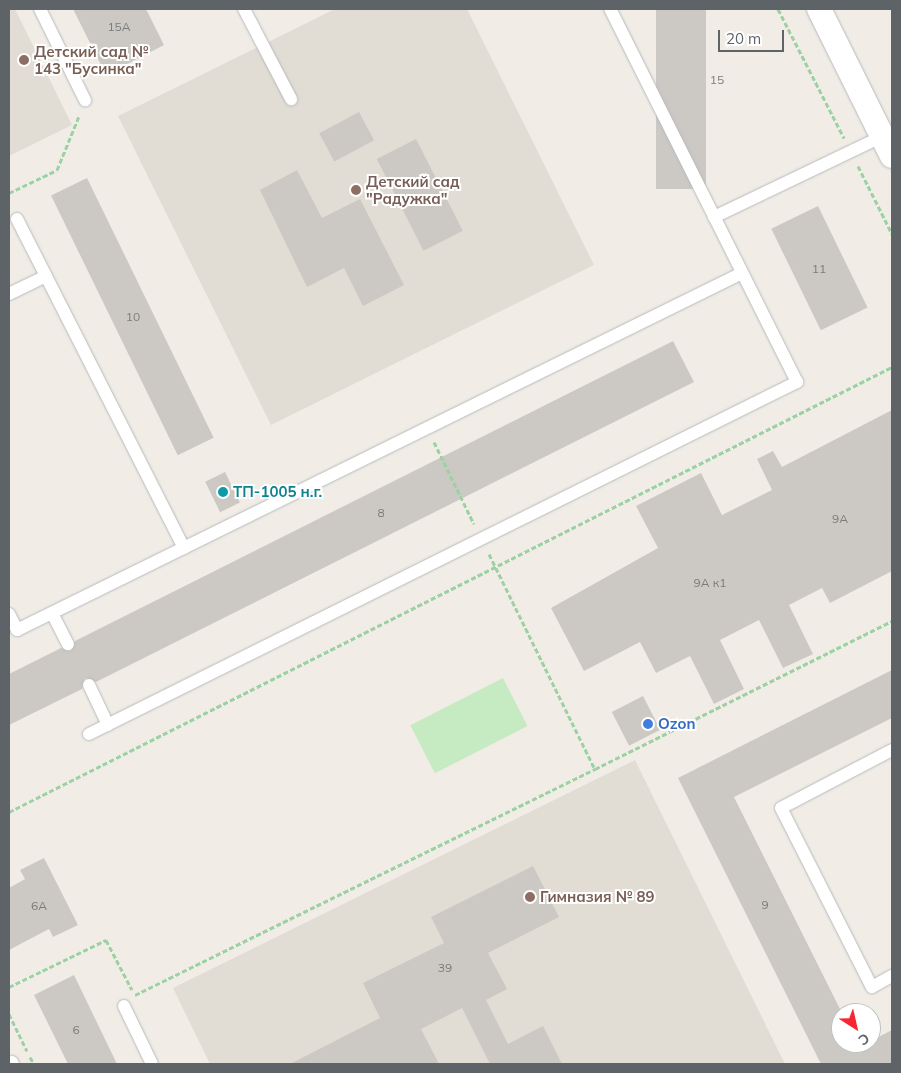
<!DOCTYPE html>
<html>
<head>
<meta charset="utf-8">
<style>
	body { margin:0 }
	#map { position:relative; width:901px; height:1073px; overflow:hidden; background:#f1ede6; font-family:Mulish,sans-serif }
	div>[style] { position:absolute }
	.education>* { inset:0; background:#e1dcd4 }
	.green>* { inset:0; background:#c6eac1; transform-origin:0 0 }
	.building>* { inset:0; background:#ccc8c3; transform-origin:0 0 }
	.path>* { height:3px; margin-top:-1.5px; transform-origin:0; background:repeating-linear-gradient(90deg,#9cd1a3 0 5px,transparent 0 7.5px) }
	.roads { filter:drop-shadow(0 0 1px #b6babd) drop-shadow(0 0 1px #b6babd) }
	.service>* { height:12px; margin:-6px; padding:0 6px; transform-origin:6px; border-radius:6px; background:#fff }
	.minor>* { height:24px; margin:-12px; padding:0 12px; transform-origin:12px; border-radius:12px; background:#fff }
	.dots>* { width:14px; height:14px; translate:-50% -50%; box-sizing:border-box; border:2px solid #fff; border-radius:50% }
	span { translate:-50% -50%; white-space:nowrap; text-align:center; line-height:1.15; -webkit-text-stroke:4px #fff; paint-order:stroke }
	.number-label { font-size:12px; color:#797c7e }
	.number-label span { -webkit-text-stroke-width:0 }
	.education-label { font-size:15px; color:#785e54; font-weight:700 }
	.left { translate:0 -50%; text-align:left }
	.culture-label { font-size:15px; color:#0d838f; font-weight:700 }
	.shop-label { font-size:15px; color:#366cbe; font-weight:700 }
	.frame { position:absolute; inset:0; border:10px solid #5d6367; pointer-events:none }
	.north { position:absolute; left:831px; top:1003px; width:50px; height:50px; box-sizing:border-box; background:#fff; border:1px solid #bec1c2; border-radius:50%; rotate:145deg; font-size:14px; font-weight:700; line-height:20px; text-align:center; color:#5d6367 }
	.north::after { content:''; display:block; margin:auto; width:18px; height:22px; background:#f72631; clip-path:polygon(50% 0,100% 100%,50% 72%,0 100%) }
	.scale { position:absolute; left:718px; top:30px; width:66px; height:22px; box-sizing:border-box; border:2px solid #5d6367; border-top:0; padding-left:6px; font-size:15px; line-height:18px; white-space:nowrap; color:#5d6367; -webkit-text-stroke:4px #fff; paint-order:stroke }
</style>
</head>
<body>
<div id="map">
	<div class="education">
		<i style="clip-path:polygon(9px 9px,15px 9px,72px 125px,9px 156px)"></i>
		<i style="clip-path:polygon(335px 9px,467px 9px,594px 265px,271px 425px,118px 116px)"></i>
		<i style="clip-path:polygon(635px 760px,785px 1064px,210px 1064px,173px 988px)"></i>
	</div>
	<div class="green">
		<i style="left:503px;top:678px;width:54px;height:104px;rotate:63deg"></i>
	</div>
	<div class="building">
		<i style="clip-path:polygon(73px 9px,146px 9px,164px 45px,106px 75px)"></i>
		<i style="left:656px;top:9px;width:50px;height:180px"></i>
		<i style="left:359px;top:112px;width:32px;height:45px;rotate:62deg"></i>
		<i style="left:416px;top:139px;width:103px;height:44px;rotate:63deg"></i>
		<i style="clip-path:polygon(297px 170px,322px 218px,360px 199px,404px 285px,363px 306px,344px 268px,307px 287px,260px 190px)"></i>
		<i style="left:87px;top:178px;width:289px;height:40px;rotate:64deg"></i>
		<i style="left:818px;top:206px;width:113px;height:52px;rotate:64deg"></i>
		<i style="clip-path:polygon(673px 341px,694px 382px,96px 682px,85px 678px,82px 689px,9px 725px,9px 674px,61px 648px,71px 651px,75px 641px)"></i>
		<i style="clip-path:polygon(892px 410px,892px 571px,830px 603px,822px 588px,789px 605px,813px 654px,783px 668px,759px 620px,720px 640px,744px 689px,714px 704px,690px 656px,656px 673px,640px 642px,584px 671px,551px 608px,658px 548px,636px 506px,701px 473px,722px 515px,772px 490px,757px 459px,773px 451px,782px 467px)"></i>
		<i style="left:225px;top:472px;width:34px;height:22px;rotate:64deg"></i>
		<i style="clip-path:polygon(892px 670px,892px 718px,734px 797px,842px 1013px,841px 1043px,859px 1047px,892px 1030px,892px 1064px,821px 1064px,678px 778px)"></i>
		<i style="left:643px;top:696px;width:38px;height:35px;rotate:63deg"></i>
		<i style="clip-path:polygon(44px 858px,78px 925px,53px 937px,49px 929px,9px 950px,9px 888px,25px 879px,20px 870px)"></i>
		<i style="clip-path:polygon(533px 866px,559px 917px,488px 953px,507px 989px,486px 1000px,508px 1044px,543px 1026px,562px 1064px,490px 1064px,462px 1008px,421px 1029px,439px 1064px,290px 1064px,380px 1018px,363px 983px,444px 943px,431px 917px)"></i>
		<i style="clip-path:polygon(74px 975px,117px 1064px,68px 1064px,34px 995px)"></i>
	</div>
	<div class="path">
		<i style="left:778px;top:9px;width:145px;rotate:62.9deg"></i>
		<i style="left:858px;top:166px;width:76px;rotate:63.4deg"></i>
		<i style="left:9px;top:193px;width:53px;rotate:-25.6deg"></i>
		<i style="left:57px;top:170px;width:58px;rotate:-67.8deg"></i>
		<i style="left:434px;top:442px;width:91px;rotate:64deg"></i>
		<i style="left:489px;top:554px;width:240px;rotate:63.8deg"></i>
		<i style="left:595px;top:769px;width:332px;rotate:-26.5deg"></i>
		<i style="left:9px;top:812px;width:989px;rotate:-26.75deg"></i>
		<i style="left:9px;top:987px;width:108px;rotate:-25.9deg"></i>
		<i style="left:106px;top:940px;width:56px;rotate:62.5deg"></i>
		<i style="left:135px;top:995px;width:513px;rotate:-26.17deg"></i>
		<i style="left:9px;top:1014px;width:41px;rotate:64.1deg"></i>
		<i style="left:30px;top:1057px;width:8px;rotate:60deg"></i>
	</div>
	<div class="roads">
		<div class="service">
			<i style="left:40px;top:9px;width:102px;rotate:63.7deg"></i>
			<i style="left:244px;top:9px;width:102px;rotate:62.4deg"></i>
			<i style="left:714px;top:217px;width:187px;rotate:-25.6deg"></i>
			<i style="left:17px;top:219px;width:369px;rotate:63.1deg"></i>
			<i style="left:9px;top:294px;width:41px;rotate:-25.9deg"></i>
			<i style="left:52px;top:613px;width:35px;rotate:63deg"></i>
			<i style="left:9px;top:614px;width:18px;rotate:63deg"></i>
			<i style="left:17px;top:630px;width:808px;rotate:-26.22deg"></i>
			<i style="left:89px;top:685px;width:44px;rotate:64.6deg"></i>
			<i style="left:89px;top:734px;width:791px;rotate:-26.44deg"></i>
			<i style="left:797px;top:382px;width:417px;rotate:-116.6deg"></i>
			<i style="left:892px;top:750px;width:125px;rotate:152.4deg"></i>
			<i style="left:781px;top:808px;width:201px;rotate:63.1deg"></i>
			<i style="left:872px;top:987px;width:23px;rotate:-29deg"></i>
			<i style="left:124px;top:1006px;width:64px;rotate:64.2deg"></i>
			<i style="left:12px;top:1062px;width:2px;rotate:63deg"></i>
		</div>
		<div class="minor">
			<i style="left:819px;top:9px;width:164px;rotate:63.6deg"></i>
		</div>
	</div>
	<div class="dots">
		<i style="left:24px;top:60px;background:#8d6e63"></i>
		<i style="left:356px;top:190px;background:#8d6e63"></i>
		<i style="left:223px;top:492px;background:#0f9aa8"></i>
		<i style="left:648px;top:724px;background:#3f7fe0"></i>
		<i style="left:530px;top:897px;background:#8d6e63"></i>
	</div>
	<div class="number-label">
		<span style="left:119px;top:27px">15А</span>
		<span style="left:717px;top:80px">15</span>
		<span style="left:819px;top:269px">11</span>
		<span style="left:133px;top:317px">10</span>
		<span style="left:381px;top:513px">8</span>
		<span style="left:840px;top:519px">9А</span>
		<span style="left:710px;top:583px">9А к1</span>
		<span style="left:765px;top:905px">9</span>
		<span style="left:39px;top:906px">6А</span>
		<span style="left:445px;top:968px">39</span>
		<span style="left:76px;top:1030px">6</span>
	</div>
	<div class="education-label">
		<span class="left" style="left:34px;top:60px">Детский сад №<br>143 "Бусинка"</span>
		<span class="left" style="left:366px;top:190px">Детский сад<br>"Радужка"</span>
		<span class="left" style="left:540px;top:897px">Гимназия № 89</span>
	</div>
	<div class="culture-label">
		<span class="left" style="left:233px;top:492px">ТП-1005 н.г.</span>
	</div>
	<div class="shop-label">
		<span class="left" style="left:658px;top:724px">Ozon</span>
	</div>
	<div class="frame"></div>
	<div class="north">С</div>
	<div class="scale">20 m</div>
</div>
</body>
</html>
